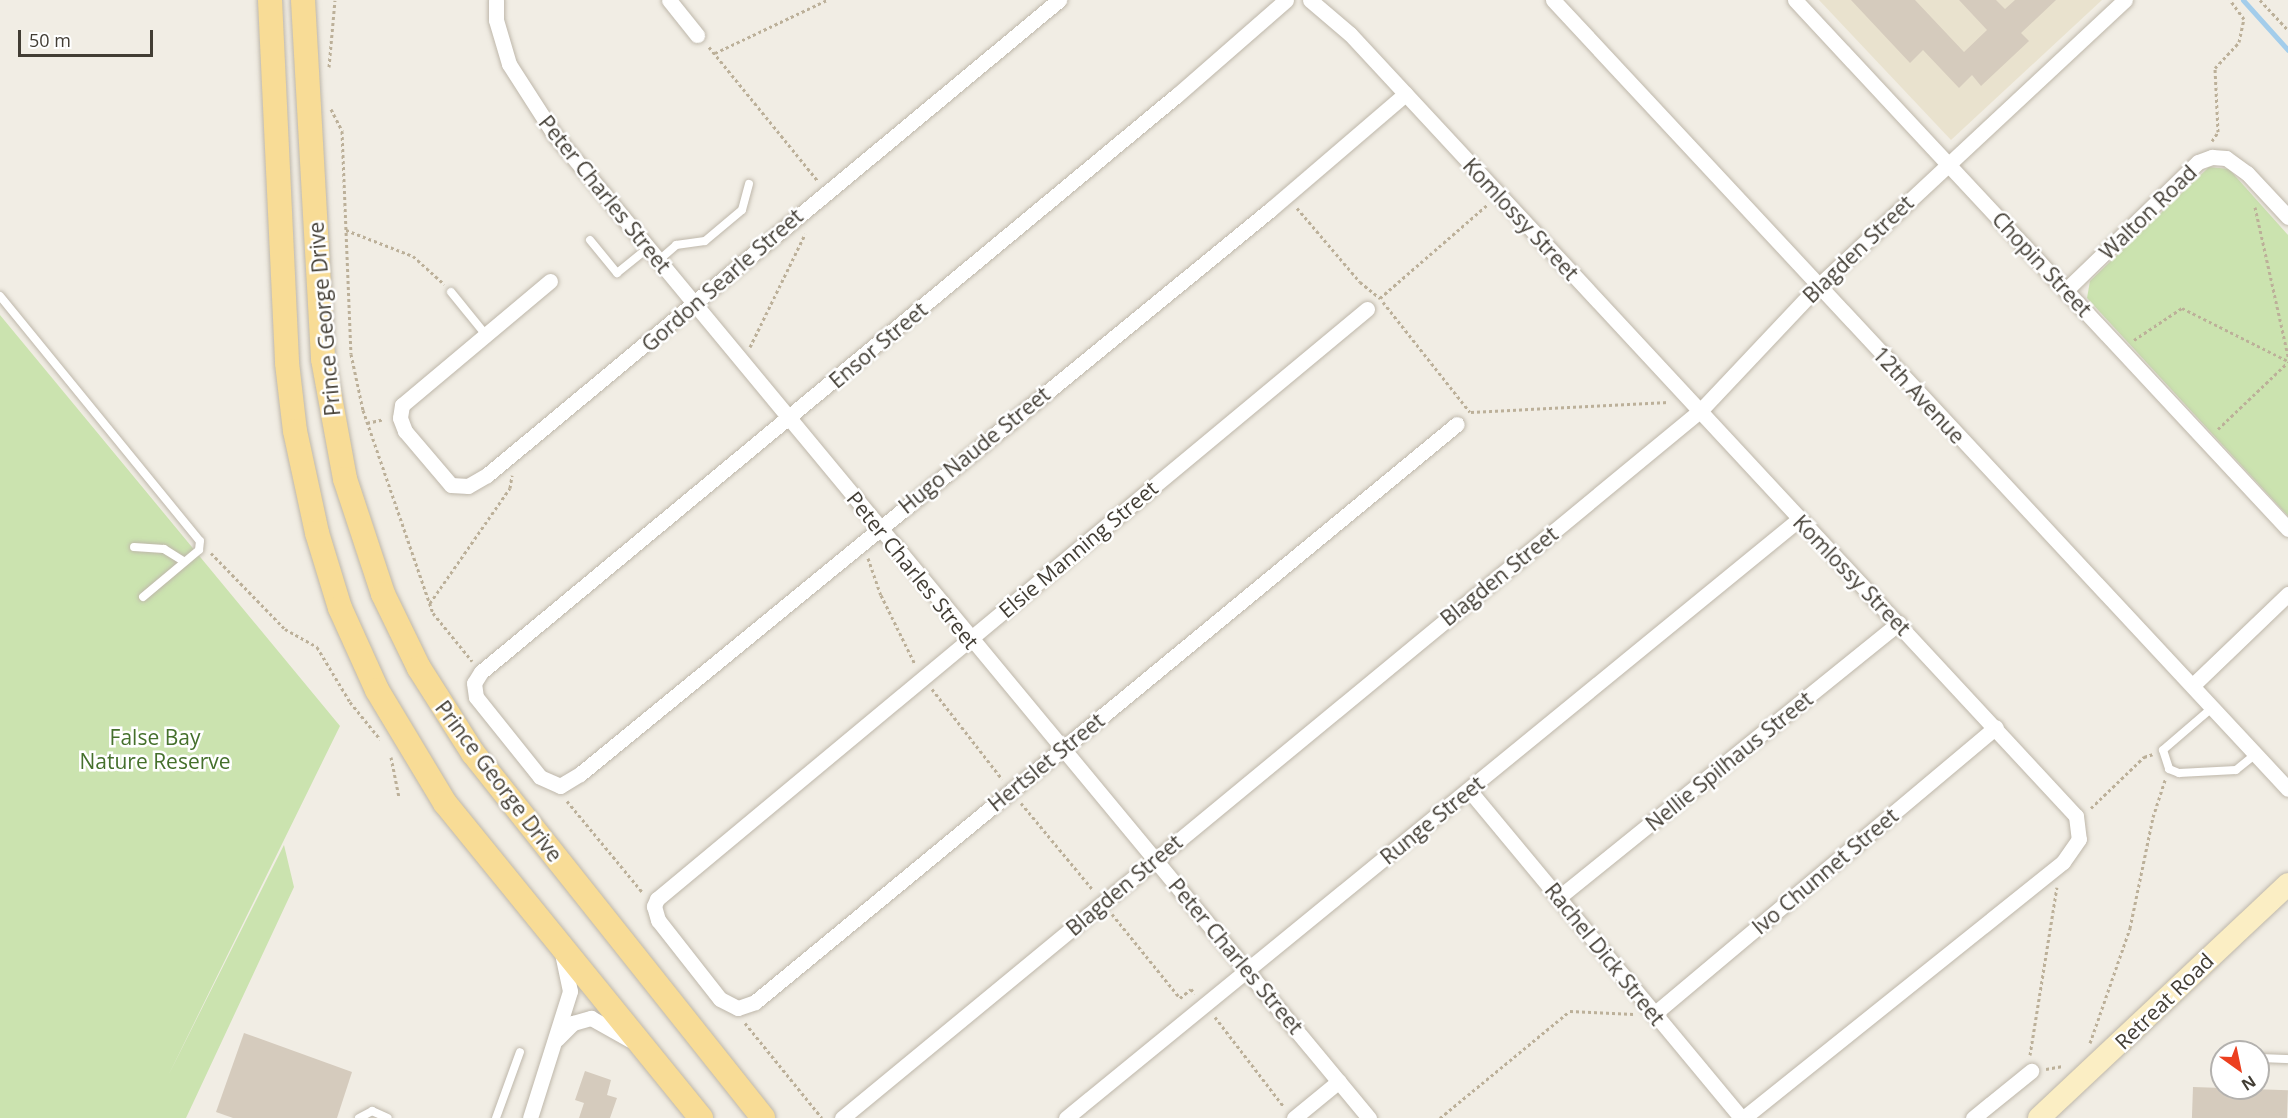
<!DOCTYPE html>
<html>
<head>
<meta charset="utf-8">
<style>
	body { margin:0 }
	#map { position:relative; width:2288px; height:1118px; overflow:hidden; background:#f1ede4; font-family:"Open Sans",sans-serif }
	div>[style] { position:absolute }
	.education>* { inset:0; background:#e9e2ce }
	.green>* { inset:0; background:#cbe3af }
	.stream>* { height:5px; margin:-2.5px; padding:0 2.5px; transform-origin:2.5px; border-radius:2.5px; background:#a3cdeb }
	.building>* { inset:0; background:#d5cbbd; transform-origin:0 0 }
	.path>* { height:3px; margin-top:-1.5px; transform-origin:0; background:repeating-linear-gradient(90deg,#bcb099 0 3px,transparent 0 6px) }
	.roads { filter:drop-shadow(0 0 2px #beb7aa) drop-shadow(0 0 2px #beb7aa) }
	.lane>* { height:8px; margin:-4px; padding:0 4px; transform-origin:4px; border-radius:4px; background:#fff }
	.street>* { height:15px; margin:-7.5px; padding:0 7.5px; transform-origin:7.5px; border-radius:7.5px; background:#fff }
	.secondary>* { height:22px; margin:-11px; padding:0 11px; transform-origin:11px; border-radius:11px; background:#fbeec4 }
	.primary>* { height:24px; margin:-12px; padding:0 12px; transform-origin:12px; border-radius:12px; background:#f8dc96 }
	span { translate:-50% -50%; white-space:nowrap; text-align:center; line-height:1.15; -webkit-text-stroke:5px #fff; paint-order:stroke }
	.street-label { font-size:21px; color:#423d34 }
	.park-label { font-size:21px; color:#45702c }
	.north { position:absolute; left:2210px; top:1040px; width:60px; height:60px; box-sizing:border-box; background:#fff; border:2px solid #b3b1ae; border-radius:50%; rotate:147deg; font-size:16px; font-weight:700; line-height:24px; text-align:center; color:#423d34 }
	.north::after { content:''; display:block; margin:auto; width:21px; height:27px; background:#ec3f1f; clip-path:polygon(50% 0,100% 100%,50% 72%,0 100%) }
	.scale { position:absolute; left:18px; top:30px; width:135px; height:27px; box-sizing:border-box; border:3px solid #423d34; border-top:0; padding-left:8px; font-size:18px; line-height:21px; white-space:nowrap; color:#423d34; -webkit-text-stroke:4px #fff; paint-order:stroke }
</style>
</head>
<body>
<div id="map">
	<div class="education">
		<i style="clip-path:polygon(1819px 0,2102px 0,1951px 140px)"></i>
	</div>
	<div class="green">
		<i style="clip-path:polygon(2209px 167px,2229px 169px,2288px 235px,2288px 516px,2087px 298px,2090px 281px)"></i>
		<i style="clip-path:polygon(0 315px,340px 726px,169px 1074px,284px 845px,294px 887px,186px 1118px,0 1118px)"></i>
	</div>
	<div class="stream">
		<i style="left:2243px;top:0;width:67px;rotate:48deg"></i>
	</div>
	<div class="building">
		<i style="clip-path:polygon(1851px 0,1915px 0,1964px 52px,1987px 30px,1959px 0,1996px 0,2005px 9px,2015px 0,2056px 0,2021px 33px,2029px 41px,1981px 86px,1972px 75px,1959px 88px,1923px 50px,1910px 63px)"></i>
		<i style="clip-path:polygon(244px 1033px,352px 1072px,337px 1118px,233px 1118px,216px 1112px)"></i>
		<i style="clip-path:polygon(585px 1071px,611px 1080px,607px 1095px,617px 1098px,610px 1118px,579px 1118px,584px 1103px,575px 1100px)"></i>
		<i style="left:2193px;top:1087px;width:95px;height:31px;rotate:2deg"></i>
	</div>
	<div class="path">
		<i style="left:2260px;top:0;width:41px;rotate:47deg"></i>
		<i style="left:709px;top:47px;width:173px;rotate:50.9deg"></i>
		<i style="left:715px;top:53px;width:124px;rotate:-25.3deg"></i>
		<i style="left:329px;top:67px;width:67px;rotate:-84.9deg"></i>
		<i style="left:331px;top:109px;width:25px;rotate:63deg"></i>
		<i style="left:342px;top:131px;width:223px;rotate:87.7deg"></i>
		<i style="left:351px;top:354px;width:57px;rotate:77.9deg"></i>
		<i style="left:363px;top:410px;width:215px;rotate:71deg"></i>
		<i style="left:433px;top:613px;width:62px;rotate:50.9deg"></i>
		<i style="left:2212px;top:141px;width:11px;rotate:-56deg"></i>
		<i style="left:2218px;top:132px;width:64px;rotate:-92.7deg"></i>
		<i style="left:2215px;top:68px;width:35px;rotate:-47deg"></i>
		<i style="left:2239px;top:42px;width:24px;rotate:-78deg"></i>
		<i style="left:2244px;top:19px;width:24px;rotate:-126deg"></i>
		<i style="left:2255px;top:207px;width:153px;rotate:77.5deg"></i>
		<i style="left:1297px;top:208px;width:97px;rotate:49.6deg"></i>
		<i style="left:1360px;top:282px;width:26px;rotate:39deg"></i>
		<i style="left:1380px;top:298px;width:142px;rotate:-41deg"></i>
		<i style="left:346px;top:230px;width:72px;rotate:21.2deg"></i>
		<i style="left:413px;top:256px;width:42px;rotate:42.1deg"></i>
		<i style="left:1383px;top:302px;width:140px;rotate:51.7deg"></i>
		<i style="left:2134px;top:340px;width:58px;rotate:-33.7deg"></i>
		<i style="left:2182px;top:308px;width:119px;rotate:26.6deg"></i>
		<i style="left:750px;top:347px;width:126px;rotate:-64deg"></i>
		<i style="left:1471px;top:412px;width:198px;rotate:-2.9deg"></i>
		<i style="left:367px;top:423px;width:17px;rotate:-13deg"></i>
		<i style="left:2218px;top:429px;width:97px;rotate:-43.7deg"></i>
		<i style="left:211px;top:553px;width:106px;rotate:45.8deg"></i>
		<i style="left:285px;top:629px;width:37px;rotate:29deg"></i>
		<i style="left:317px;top:647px;width:64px;rotate:59deg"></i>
		<i style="left:350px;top:702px;width:48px;rotate:51deg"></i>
		<i style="left:868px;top:558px;width:39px;rotate:71deg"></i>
		<i style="left:881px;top:595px;width:77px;rotate:63.8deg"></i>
		<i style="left:430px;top:603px;width:140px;rotate:-55.2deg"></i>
		<i style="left:510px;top:488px;width:13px;rotate:-81deg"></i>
		<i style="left:932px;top:689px;width:114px;rotate:52.1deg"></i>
		<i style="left:391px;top:757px;width:41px;rotate:78.7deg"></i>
		<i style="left:567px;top:801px;width:119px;rotate:50.4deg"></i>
		<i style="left:1021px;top:803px;width:113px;rotate:50.4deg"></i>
		<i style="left:2091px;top:808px;width:74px;rotate:-43.9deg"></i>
		<i style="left:2144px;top:757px;width:9px;rotate:-18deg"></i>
		<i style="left:1112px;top:914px;width:108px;rotate:51deg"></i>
		<i style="left:1180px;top:998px;width:14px;rotate:-39deg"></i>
		<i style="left:1191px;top:989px;width:6px;rotate:51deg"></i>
		<i style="left:1215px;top:1017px;width:113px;rotate:52.5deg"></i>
		<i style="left:745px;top:1023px;width:122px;rotate:51deg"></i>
		<i style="left:2090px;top:1043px;width:122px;rotate:-70.8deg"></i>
		<i style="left:2130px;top:928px;width:113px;rotate:-78.3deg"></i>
		<i style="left:2153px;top:817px;width:40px;rotate:-72deg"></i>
		<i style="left:2030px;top:1055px;width:170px;rotate:-80.9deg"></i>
		<i style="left:2046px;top:1069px;width:17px;rotate:-10deg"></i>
		<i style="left:1440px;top:1118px;width:168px;rotate:-39.5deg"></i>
		<i style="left:1570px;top:1011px;width:64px;rotate:2.7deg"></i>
	</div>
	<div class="roads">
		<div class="lane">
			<i style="left:590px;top:240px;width:43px;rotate:50.7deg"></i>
			<i style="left:617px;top:273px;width:40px;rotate:-39deg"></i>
			<i style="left:659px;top:260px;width:23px;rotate:-41deg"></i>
			<i style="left:676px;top:245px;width:29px;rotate:-8deg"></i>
			<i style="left:705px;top:241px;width:48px;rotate:-40deg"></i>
			<i style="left:742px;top:210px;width:27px;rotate:-75deg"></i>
			<i style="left:451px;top:292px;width:55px;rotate:50.9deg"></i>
			<i style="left:0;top:296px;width:316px;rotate:50.8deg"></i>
			<i style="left:200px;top:541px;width:9px;rotate:96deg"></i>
			<i style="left:199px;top:550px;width:73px;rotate:140deg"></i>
			<i style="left:134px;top:547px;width:30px;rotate:4deg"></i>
			<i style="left:164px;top:549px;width:22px;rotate:32deg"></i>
			<i style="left:2213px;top:707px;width:66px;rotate:139.3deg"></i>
			<i style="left:2163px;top:750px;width:20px;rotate:72deg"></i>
			<i style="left:2169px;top:769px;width:11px;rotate:22deg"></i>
			<i style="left:2179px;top:773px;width:57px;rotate:-3deg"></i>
			<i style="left:2236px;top:770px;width:26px;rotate:-39deg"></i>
			<i style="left:2258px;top:1058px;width:30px;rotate:2deg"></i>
			<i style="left:359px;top:1118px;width:15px;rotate:-28deg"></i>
			<i style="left:372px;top:1111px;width:17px;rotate:24deg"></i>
			<i style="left:496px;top:1118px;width:70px;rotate:-70deg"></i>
		</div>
		<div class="street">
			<i style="left:496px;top:0;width:20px;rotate:90deg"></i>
			<i style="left:496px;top:20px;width:46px;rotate:73.5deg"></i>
			<i style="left:509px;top:64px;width:83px;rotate:57.3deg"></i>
			<i style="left:554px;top:134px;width:1278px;rotate:50.37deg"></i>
			<i style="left:669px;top:0;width:45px;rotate:51.3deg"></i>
			<i style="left:1286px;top:0;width:145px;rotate:138.9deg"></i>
			<i style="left:1177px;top:95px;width:904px;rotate:140.34deg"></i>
			<i style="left:481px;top:672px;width:13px;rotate:122deg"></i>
			<i style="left:474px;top:683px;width:14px;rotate:82deg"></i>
			<i style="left:476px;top:697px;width:102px;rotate:51.3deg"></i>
			<i style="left:540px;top:777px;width:22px;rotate:24deg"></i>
			<i style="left:560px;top:786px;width:23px;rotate:-31deg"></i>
			<i style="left:580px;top:774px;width:893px;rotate:-39.27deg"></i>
			<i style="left:1271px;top:209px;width:177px;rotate:-40.6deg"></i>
			<i style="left:1310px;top:0;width:52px;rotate:40.4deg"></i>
			<i style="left:1350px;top:34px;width:1067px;rotate:47.13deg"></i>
			<i style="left:2076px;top:816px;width:23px;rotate:83deg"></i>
			<i style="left:2079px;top:839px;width:28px;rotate:125deg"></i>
			<i style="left:2063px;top:862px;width:410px;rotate:141.3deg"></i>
			<i style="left:1553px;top:0;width:1078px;rotate:47.03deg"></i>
			<i style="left:1795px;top:0;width:723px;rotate:47.02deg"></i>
			<i style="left:550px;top:281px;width:193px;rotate:140deg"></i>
			<i style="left:402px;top:405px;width:13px;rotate:99deg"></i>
			<i style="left:400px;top:418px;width:14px;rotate:69deg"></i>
			<i style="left:405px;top:431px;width:71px;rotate:49.6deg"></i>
			<i style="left:451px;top:485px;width:17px;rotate:3deg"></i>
			<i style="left:468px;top:486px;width:22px;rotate:-30deg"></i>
			<i style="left:487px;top:475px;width:744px;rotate:-39.71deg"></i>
			<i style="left:2066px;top:290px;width:184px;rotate:-44.1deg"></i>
			<i style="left:2198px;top:162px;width:15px;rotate:-20deg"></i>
			<i style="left:2212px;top:157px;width:14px;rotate:4deg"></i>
			<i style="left:2226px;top:158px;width:26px;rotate:36deg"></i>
			<i style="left:2247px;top:173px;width:60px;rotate:47deg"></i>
			<i style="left:1367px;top:309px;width:923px;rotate:140.27deg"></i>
			<i style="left:657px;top:899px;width:8px;rotate:113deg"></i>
			<i style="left:654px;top:906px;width:15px;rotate:74deg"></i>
			<i style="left:658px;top:920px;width:100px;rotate:51.9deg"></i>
			<i style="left:720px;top:999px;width:20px;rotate:27deg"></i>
			<i style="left:738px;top:1008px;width:18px;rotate:-19deg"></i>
			<i style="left:755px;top:1002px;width:909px;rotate:-39.47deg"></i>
			<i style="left:2193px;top:685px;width:132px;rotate:-43.8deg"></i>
			<i style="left:1469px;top:790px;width:426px;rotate:50.3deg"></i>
			<i style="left:1558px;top:898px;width:438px;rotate:-38.9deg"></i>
			<i style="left:1654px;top:1014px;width:446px;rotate:-40deg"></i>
			<i style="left:557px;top:1039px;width:23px;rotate:-45deg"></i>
			<i style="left:573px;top:1023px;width:19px;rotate:-16deg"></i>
			<i style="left:591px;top:1018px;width:45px;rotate:29.4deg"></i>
			<i style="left:530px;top:1118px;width:133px;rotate:-72.5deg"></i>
			<i style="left:570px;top:991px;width:35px;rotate:-102deg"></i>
			<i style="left:842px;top:1118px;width:1113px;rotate:-39.5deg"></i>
			<i style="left:1701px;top:410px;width:169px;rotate:-46.7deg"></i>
			<i style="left:1817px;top:287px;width:421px;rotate:-43deg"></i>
			<i style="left:1066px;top:1118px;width:945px;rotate:-39.25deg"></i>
			<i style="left:1294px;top:1118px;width:58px;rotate:-39.4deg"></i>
			<i style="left:1973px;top:1118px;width:75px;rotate:-39deg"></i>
		</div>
		<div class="secondary">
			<i style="left:2039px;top:1118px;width:342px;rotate:-43.2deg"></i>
		</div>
		<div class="primary">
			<i style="left:270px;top:0;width:363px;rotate:87.3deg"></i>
			<i style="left:287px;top:363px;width:68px;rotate:83.3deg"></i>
			<i style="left:295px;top:431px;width:104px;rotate:77.8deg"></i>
			<i style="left:317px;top:533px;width:78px;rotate:73deg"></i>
			<i style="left:340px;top:608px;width:90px;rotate:65.7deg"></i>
			<i style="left:377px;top:690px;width:132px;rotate:59deg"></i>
			<i style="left:445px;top:803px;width:406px;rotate:50.9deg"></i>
			<i style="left:303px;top:0;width:360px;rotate:86.8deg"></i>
			<i style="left:323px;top:359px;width:122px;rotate:79.6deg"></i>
			<i style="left:345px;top:479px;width:121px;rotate:71.7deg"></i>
			<i style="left:383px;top:594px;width:82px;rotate:64.1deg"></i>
			<i style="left:419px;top:668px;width:101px;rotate:57.6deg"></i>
			<i style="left:473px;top:753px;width:466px;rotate:51.5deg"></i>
		</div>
	</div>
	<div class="street-label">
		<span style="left:605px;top:194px;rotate:51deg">Peter Charles Street</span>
		<span style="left:2148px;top:212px;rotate:-44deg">Walton Road</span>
		<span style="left:1521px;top:219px;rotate:47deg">Komlossy Street</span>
		<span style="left:1858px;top:249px;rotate:-44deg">Blagden Street</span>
		<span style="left:2042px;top:264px;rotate:47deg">Chopin Street</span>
		<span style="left:722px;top:280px;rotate:-41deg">Gordon Searle Street</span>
		<span style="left:324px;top:319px;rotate:-95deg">Prince George Drive</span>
		<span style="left:878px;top:345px;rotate:-40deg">Ensor Street</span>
		<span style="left:1919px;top:395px;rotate:47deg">12th Avenue</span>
		<span style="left:974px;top:450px;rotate:-39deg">Hugo Naude Street</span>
		<span style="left:1078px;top:549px;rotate:-40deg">Elsie Manning Street</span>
		<span style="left:913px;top:570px;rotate:51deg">Peter Charles Street</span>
		<span style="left:1852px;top:575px;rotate:46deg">Komlossy Street</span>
		<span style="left:1499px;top:576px;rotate:-39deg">Blagden Street</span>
		<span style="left:1729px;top:761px;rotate:-39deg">Nellie Spilhaus Street</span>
		<span style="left:1046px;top:762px;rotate:-39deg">Hertslet Street</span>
		<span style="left:499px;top:781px;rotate:53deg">Prince George Drive</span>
		<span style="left:1432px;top:820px;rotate:-39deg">Runge Street</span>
		<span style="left:1825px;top:871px;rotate:-40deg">Ivo Chunnet Street</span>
		<span style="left:1124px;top:885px;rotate:-40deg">Blagden Street</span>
		<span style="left:1605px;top:954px;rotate:51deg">Rachel Dick Street</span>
		<span style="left:1236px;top:956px;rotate:50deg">Peter Charles Street</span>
		<span style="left:2164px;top:1001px;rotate:-44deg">Retreat Road</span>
	</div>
	<div class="park-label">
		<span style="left:155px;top:749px">False Bay<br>Nature Reserve</span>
	</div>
	<div class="north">N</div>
	<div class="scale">50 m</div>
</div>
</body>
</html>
